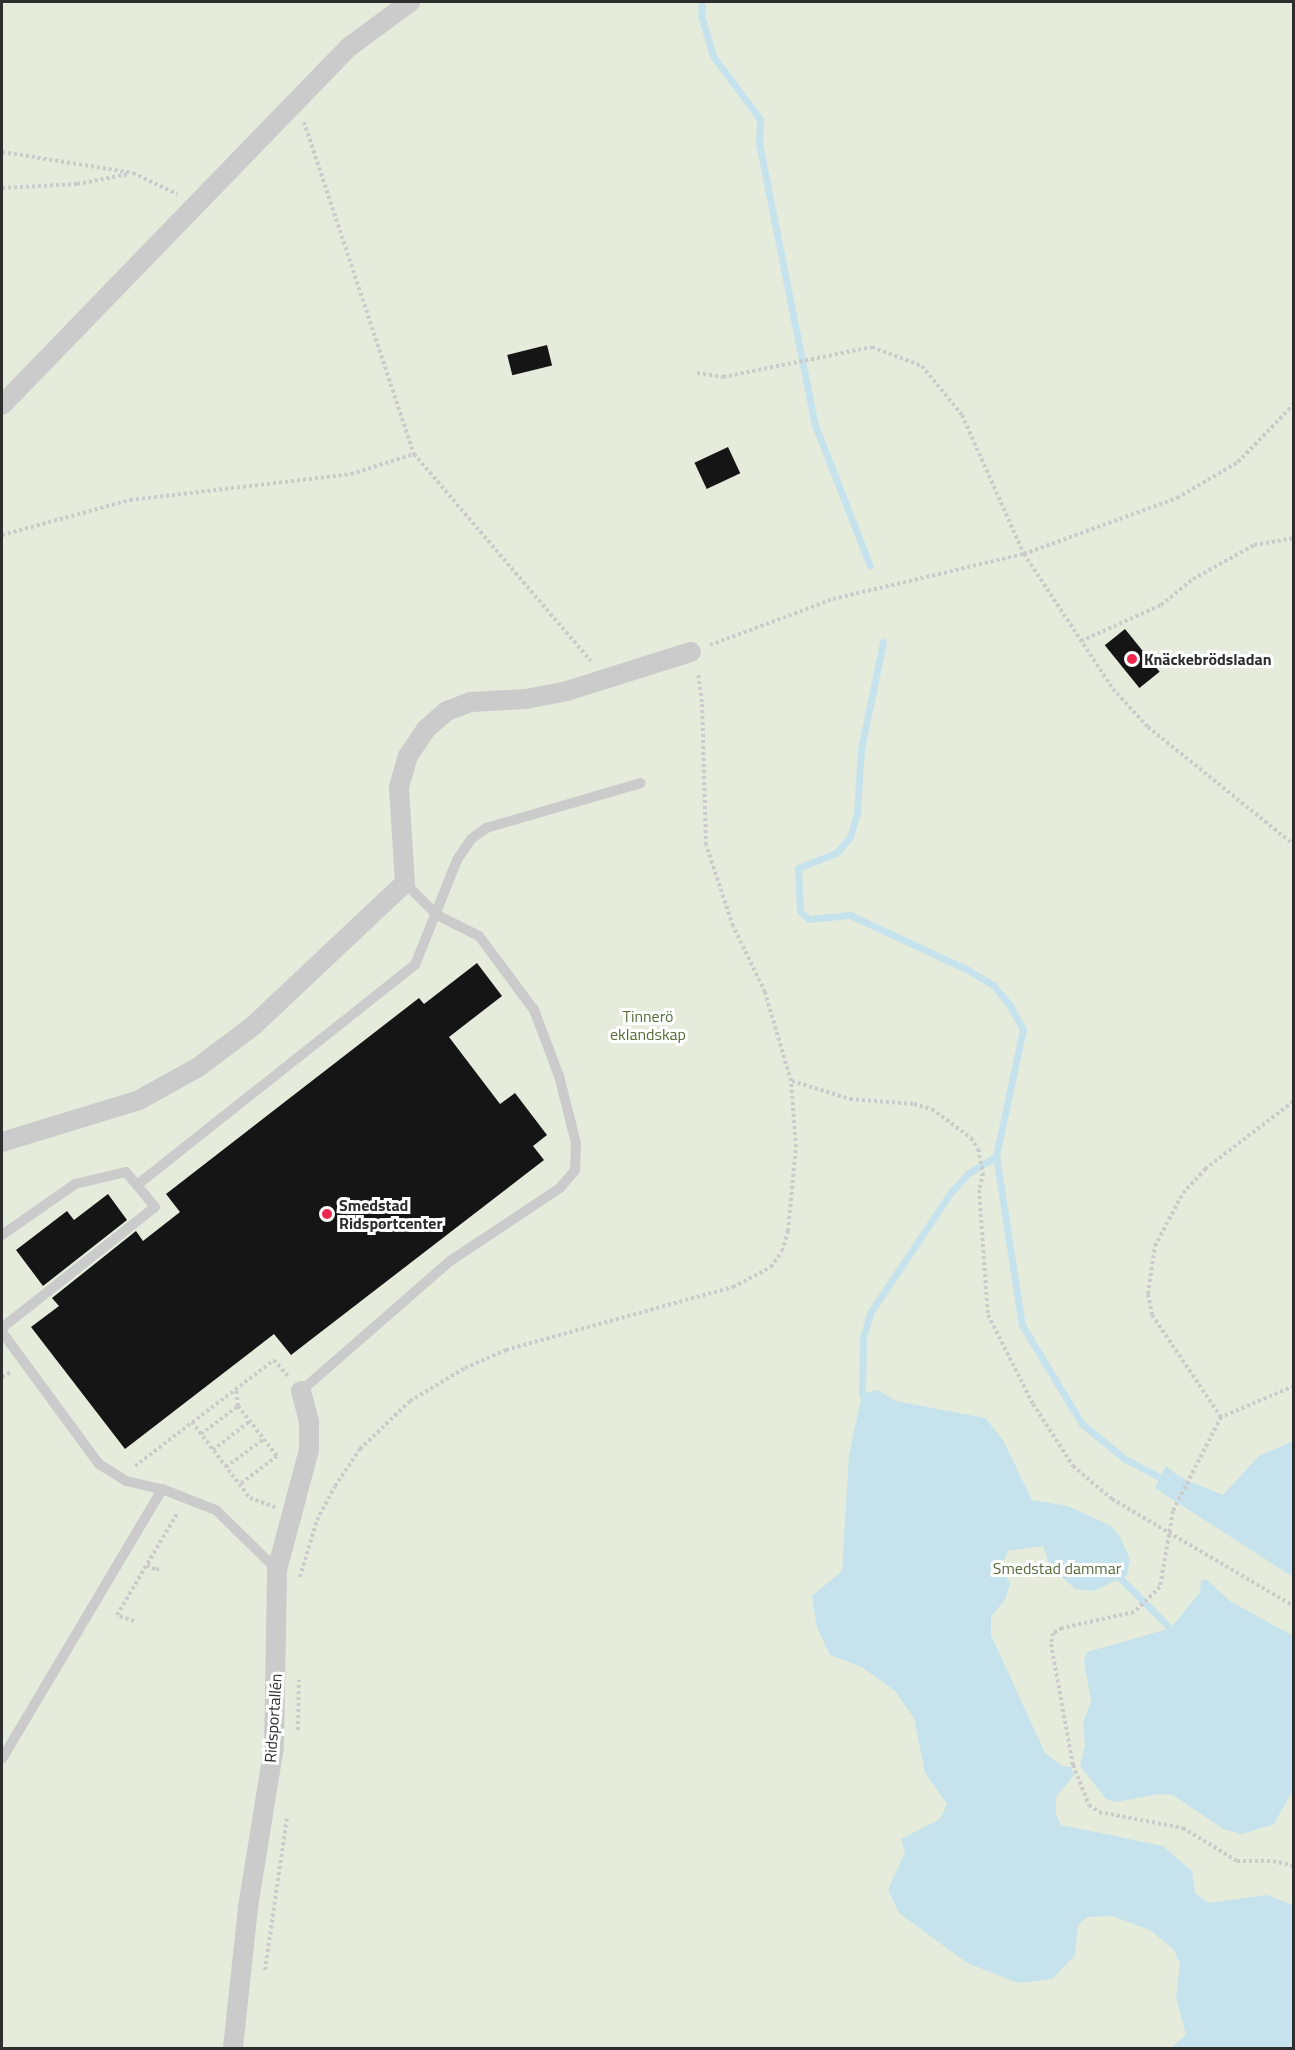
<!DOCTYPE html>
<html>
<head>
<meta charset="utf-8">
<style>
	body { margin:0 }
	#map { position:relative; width:1295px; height:2050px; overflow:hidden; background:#fff; font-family:"Titillium Web",sans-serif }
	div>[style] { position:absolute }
	.green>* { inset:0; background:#e6ecdb; transform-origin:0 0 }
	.water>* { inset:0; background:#c6e3ed }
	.stream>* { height:7px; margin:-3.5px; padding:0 3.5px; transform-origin:3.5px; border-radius:3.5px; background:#c6e3ed }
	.building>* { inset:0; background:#151515; transform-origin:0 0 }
	.path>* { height:4px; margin-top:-2px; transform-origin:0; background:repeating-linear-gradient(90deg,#cbcbcb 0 3px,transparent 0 6px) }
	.service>* { height:10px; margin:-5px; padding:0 5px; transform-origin:5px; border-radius:5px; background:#cbcbcb }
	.minor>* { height:20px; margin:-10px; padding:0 10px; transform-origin:10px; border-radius:10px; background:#cbcbcb }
	.dots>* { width:16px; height:16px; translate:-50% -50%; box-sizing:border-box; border:3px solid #fff; border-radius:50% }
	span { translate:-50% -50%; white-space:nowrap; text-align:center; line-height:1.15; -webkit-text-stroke:6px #fff; paint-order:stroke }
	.poi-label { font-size:16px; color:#2e2e2e; font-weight:700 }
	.left { translate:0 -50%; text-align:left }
	.park-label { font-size:16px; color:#576c39 }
	.street-label { font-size:16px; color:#2e2e2e }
	.frame { position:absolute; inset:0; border:3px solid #2e2e2e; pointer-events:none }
</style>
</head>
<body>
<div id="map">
	<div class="green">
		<i style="left:2px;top:2px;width:1291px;height:2046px"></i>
	</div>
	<div class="water">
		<i style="clip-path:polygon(878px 1390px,896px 1401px,985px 1418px,1003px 1440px,1032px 1500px,1068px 1506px,1111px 1526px,1119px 1535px,1130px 1559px,1127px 1575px,1094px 1591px,1075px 1589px,1050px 1566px,1043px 1546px,1008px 1551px,1001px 1569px,1010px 1583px,1006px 1598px,991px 1617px,991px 1635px,1045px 1753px,1062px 1766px,1071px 1767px,1074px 1775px,1056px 1797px,1056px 1814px,1061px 1825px,1163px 1846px,1192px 1871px,1195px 1893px,1209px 1903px,1267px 1895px,1293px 1905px,1293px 2048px,1171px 2048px,1186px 2035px,1176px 1998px,1180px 1964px,1174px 1950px,1150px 1930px,1112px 1916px,1087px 1917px,1078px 1925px,1075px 1955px,1052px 1979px,1018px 1983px,967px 1963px,899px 1913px,888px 1890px,905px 1852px,901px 1839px,940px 1819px,947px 1804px,925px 1773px,914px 1718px,895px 1691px,862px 1667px,830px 1655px,817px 1628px,812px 1596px,842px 1571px,849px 1455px,862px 1394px)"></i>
		<i style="clip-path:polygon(1293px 1441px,1293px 1577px,1155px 1488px,1166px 1466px,1180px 1477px,1223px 1495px,1259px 1456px)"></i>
		<i style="clip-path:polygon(1201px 1580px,1207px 1580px,1230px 1601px,1293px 1636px,1293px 1790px,1274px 1824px,1242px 1834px,1223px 1829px,1173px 1795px,1159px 1794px,1116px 1802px,1106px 1799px,1080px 1766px,1085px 1745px,1083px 1723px,1091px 1701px,1084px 1661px,1087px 1652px,1171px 1628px,1200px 1592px)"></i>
	</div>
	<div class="stream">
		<i style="left:702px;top:2px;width:13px;rotate:94deg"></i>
		<i style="left:701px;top:15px;width:43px;rotate:73.7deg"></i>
		<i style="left:713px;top:56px;width:79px;rotate:53.3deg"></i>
		<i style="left:760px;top:119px;width:24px;rotate:92deg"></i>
		<i style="left:759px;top:143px;width:288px;rotate:78.8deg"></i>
		<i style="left:815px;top:425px;width:151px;rotate:68.7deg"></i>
		<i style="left:883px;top:642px;width:109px;rotate:101.6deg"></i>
		<i style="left:861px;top:749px;width:64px;rotate:93.6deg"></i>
		<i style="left:857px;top:813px;width:25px;rotate:106deg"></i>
		<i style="left:850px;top:837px;width:21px;rotate:131deg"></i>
		<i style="left:836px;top:853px;width:41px;rotate:158.5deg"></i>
		<i style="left:798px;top:868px;width:43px;rotate:87.3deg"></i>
		<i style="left:800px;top:911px;width:12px;rotate:42deg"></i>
		<i style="left:809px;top:919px;width:41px;rotate:-5.6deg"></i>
		<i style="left:850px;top:915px;width:130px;rotate:25deg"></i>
		<i style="left:968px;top:970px;width:29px;rotate:31deg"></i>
		<i style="left:993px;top:985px;width:25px;rotate:50deg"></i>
		<i style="left:1009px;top:1004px;width:29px;rotate:61deg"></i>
		<i style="left:1023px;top:1029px;width:130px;rotate:102deg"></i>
		<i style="left:996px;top:1156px;width:171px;rotate:81.3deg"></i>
		<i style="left:1022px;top:1325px;width:116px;rotate:58.8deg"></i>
		<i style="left:1082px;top:1424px;width:55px;rotate:39.1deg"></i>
		<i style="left:1125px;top:1459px;width:47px;rotate:27.6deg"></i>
		<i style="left:866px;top:1402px;width:9px;rotate:-117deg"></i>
		<i style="left:862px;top:1394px;width:56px;rotate:-89deg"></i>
		<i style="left:863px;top:1338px;width:26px;rotate:-74deg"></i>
		<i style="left:870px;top:1313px;width:146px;rotate:-56.2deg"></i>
		<i style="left:951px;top:1192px;width:26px;rotate:-47deg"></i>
		<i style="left:969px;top:1173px;width:32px;rotate:-32deg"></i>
		<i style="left:1116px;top:1574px;width:85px;rotate:45deg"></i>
	</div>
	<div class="building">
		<i style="left:547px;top:345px;width:21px;height:41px;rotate:76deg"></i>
		<i style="left:728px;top:447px;width:29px;height:37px;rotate:65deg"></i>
		<i style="left:1125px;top:629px;width:55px;height:26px;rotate:51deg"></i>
		<i style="clip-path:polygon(477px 963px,502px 996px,449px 1037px,500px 1104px,515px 1093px,547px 1135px,533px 1146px,544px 1160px,291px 1355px,274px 1334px,125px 1449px,31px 1327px,59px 1306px,52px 1298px,136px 1231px,143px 1241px,180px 1212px,166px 1194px,419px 998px,424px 1004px)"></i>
		<i style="clip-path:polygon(108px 1194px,127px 1220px,43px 1286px,16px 1250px,67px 1211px,74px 1220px)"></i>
	</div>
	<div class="path">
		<i style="left:304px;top:122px;width:350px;rotate:71.7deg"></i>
		<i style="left:414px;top:454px;width:272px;rotate:49.5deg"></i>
		<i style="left:2px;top:152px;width:133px;rotate:9.1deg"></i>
		<i style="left:133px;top:173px;width:49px;rotate:25.5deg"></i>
		<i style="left:2px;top:188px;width:75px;rotate:-3.1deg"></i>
		<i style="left:77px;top:184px;width:53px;rotate:-10.9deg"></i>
		<i style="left:697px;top:373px;width:26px;rotate:9deg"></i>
		<i style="left:723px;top:377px;width:152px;rotate:-11.4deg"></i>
		<i style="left:872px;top:347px;width:53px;rotate:20.8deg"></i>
		<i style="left:922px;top:366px;width:63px;rotate:50.8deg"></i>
		<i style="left:962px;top:415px;width:152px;rotate:66deg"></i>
		<i style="left:1024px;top:554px;width:162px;rotate:56.6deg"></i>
		<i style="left:1113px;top:689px;width:52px;rotate:47.4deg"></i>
		<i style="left:1148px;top:727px;width:188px;rotate:38.9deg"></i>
		<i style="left:2px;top:535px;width:133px;rotate:-15.3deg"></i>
		<i style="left:130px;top:500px;width:223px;rotate:-6.7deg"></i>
		<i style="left:351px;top:474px;width:66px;rotate:-17.6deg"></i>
		<i style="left:1081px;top:641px;width:88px;rotate:-24.2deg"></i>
		<i style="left:1161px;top:605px;width:41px;rotate:-39.1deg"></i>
		<i style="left:1193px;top:579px;width:70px;rotate:-29.1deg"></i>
		<i style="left:1254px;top:545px;width:41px;rotate:-9.9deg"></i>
		<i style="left:710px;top:645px;width:131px;rotate:-20.5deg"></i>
		<i style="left:833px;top:599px;width:196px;rotate:-13.3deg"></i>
		<i style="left:1024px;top:554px;width:163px;rotate:-20.1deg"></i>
		<i style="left:1177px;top:498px;width:71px;rotate:-30.5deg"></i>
		<i style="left:1238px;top:462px;width:81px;rotate:-46deg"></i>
		<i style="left:792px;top:1081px;width:61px;rotate:17.2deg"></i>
		<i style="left:850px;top:1099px;width:64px;rotate:4.5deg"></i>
		<i style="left:914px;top:1104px;width:19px;rotate:16deg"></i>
		<i style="left:932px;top:1109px;width:49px;rotate:36.6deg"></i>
		<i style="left:971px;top:1138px;width:13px;rotate:58deg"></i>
		<i style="left:978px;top:1149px;width:25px;rotate:78deg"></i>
		<i style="left:983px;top:1173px;width:17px;rotate:103deg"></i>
		<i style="left:979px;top:1190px;width:125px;rotate:85.9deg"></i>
		<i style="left:988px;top:1315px;width:100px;rotate:63.2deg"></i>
		<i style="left:1033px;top:1404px;width:74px;rotate:57.2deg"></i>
		<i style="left:1073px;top:1466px;width:51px;rotate:40.2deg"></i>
		<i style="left:1112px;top:1499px;width:211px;rotate:30.5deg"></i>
		<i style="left:2px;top:1377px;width:10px;rotate:-29deg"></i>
		<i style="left:1294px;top:1386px;width:79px;rotate:157deg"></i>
		<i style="left:1221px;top:1417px;width:106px;rotate:117.1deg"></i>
		<i style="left:1173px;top:1511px;width:77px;rotate:99.7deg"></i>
		<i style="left:1160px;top:1587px;width:36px;rotate:136deg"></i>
		<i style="left:1134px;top:1612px;width:74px;rotate:167.5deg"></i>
		<i style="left:1062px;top:1628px;width:10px;rotate:151deg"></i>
		<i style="left:1053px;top:1633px;width:11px;rotate:100deg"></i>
		<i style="left:1051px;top:1644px;width:123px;rotate:79.7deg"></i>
		<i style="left:1073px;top:1765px;width:43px;rotate:68.2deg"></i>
		<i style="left:1089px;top:1805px;width:12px;rotate:35deg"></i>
		<i style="left:1099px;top:1812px;width:86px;rotate:10.8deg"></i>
		<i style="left:1183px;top:1828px;width:63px;rotate:31.4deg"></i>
		<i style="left:1237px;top:1861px;width:36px"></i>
		<i style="left:1273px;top:1861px;width:22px;rotate:13deg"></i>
		<i style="left:238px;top:1406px;width:63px;rotate:52deg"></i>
		<i style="left:277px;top:1456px;width:46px;rotate:142.9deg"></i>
		<i style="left:1221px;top:1417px;width:123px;rotate:-124.1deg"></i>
		<i style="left:1152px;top:1315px;width:21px;rotate:-101deg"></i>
		<i style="left:1148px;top:1294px;width:49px;rotate:-81.7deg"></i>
		<i style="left:1155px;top:1246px;width:60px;rotate:-62.2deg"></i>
		<i style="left:1183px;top:1193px;width:33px;rotate:-47deg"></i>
		<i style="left:1205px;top:1169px;width:112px;rotate:-37.4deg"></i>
		<i style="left:192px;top:1422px;width:96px;rotate:52.7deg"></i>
		<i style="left:250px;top:1498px;width:27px;rotate:20deg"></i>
		<i style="left:201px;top:1434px;width:46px;rotate:-37.1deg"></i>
		<i style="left:238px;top:1406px;width:18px;rotate:-96deg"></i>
		<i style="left:213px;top:1450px;width:47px;rotate:-38.1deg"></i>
		<i style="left:135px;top:1466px;width:175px;rotate:-37.3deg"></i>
		<i style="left:274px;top:1360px;width:21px;rotate:49deg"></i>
		<i style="left:226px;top:1467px;width:47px;rotate:-36.4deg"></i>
		<i style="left:147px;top:1565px;width:10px;rotate:29deg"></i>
		<i style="left:156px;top:1570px;width:6px;rotate:-31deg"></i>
		<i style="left:300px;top:1577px;width:59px;rotate:-73.4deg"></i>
		<i style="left:317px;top:1520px;width:38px;rotate:-62deg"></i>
		<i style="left:335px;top:1486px;width:45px;rotate:-56deg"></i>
		<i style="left:360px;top:1449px;width:69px;rotate:-43.8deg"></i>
		<i style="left:410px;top:1401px;width:64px;rotate:-31deg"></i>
		<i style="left:465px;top:1368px;width:45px;rotate:-23.7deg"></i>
		<i style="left:506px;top:1350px;width:236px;rotate:-15.5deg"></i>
		<i style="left:733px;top:1287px;width:43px;rotate:-27.8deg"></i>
		<i style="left:771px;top:1267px;width:19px;rotate:-55deg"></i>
		<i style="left:782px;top:1251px;width:21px;rotate:-73deg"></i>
		<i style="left:788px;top:1231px;width:84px;rotate:-84.6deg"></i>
		<i style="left:796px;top:1147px;width:66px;rotate:-94.3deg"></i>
		<i style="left:791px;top:1081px;width:93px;rotate:-106.3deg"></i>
		<i style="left:765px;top:992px;width:73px;rotate:-115.9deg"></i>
		<i style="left:733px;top:926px;width:85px;rotate:-108.4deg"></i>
		<i style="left:706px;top:845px;width:143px;rotate:-91.6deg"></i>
		<i style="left:702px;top:702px;width:30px;rotate:-98deg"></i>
		<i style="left:134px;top:1621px;width:18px;rotate:-161deg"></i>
		<i style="left:117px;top:1615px;width:120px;rotate:-59.4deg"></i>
		<i style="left:298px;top:1730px;width:50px;rotate:-88.9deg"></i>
		<i style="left:265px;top:1970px;width:155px;rotate:-81.8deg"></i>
	</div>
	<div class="service">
		<i style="left:137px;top:1185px;width:355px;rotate:-38.4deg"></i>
		<i style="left:415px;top:965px;width:113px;rotate:-68.2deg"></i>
		<i style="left:457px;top:860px;width:25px;rotate:-56deg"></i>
		<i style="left:471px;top:839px;width:19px;rotate:-36deg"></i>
		<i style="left:486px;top:828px;width:161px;rotate:-16.2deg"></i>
		<i style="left:2px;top:1235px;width:89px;rotate:-34.9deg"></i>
		<i style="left:75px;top:1184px;width:52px;rotate:-13.2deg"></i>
		<i style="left:126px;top:1172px;width:45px;rotate:50.4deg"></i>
		<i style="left:155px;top:1207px;width:195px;rotate:141.7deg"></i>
		<i style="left:2px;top:1332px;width:164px;rotate:53.7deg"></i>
		<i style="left:99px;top:1464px;width:32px;rotate:32deg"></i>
		<i style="left:126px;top:1481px;width:37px;rotate:13deg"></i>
		<i style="left:162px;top:1489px;width:58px;rotate:21.3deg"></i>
		<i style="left:216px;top:1510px;width:86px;rotate:44.5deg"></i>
		<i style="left:301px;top:1391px;width:198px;rotate:-41.1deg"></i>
		<i style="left:450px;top:1261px;width:132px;rotate:-33.6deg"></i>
		<i style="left:560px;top:1188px;width:23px;rotate:-50deg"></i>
		<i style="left:575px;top:1170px;width:27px;rotate:-88deg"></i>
		<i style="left:576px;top:1143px;width:69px;rotate:-104.2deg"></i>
		<i style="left:559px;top:1076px;width:71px;rotate:-110.7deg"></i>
		<i style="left:534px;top:1010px;width:92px;rotate:-126.6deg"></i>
		<i style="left:479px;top:936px;width:47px;rotate:-153.4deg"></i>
		<i style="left:437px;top:915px;width:45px;rotate:-135deg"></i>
		<i style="left:2px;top:1759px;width:314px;rotate:-59.3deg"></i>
	</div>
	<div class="minor">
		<i style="left:2px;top:405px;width:499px;rotate:-45.9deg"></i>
		<i style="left:349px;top:47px;width:76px;rotate:-36.4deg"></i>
		<i style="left:2px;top:1142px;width:143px;rotate:-17deg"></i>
		<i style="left:139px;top:1100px;width:66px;rotate:-28.9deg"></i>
		<i style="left:197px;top:1068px;width:70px;rotate:-36.9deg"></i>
		<i style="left:253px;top:1026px;width:209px;rotate:-43.3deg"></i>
		<i style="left:405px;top:883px;width:96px;rotate:-93.6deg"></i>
		<i style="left:399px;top:787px;width:32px;rotate:-74deg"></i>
		<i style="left:408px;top:756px;width:32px;rotate:-56deg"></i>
		<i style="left:426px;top:729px;width:28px;rotate:-41deg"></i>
		<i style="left:447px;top:711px;width:26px;rotate:-21deg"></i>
		<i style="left:471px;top:702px;width:55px;rotate:-3.1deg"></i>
		<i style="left:526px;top:699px;width:42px;rotate:-11deg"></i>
		<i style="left:567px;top:691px;width:130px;rotate:-17.5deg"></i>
		<i style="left:233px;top:2048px;width:142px;rotate:-83.9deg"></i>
		<i style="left:248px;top:1907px;width:162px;rotate:-80.8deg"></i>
		<i style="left:274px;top:1747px;width:177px;rotate:-89deg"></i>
		<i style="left:277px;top:1570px;width:124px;rotate:-75.1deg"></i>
		<i style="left:309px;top:1450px;width:29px;rotate:-90deg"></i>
		<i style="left:309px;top:1421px;width:31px;rotate:-105deg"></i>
	</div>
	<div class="dots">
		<i style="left:1132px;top:659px;background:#ee274f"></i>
		<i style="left:327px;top:1214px;background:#ee274f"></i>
	</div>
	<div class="poi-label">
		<span class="left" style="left:1144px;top:659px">Knäckebrödsladan</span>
		<span class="left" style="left:339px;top:1214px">Smedstad<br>Ridsportcenter</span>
	</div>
	<div class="park-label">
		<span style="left:648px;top:1025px">Tinnerö<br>eklandskap</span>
		<span style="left:1057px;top:1568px">Smedstad dammar</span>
	</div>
	<div class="street-label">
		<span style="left:273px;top:1718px;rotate:-86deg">Ridsportallén</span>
	</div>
	<div class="frame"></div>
</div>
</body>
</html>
